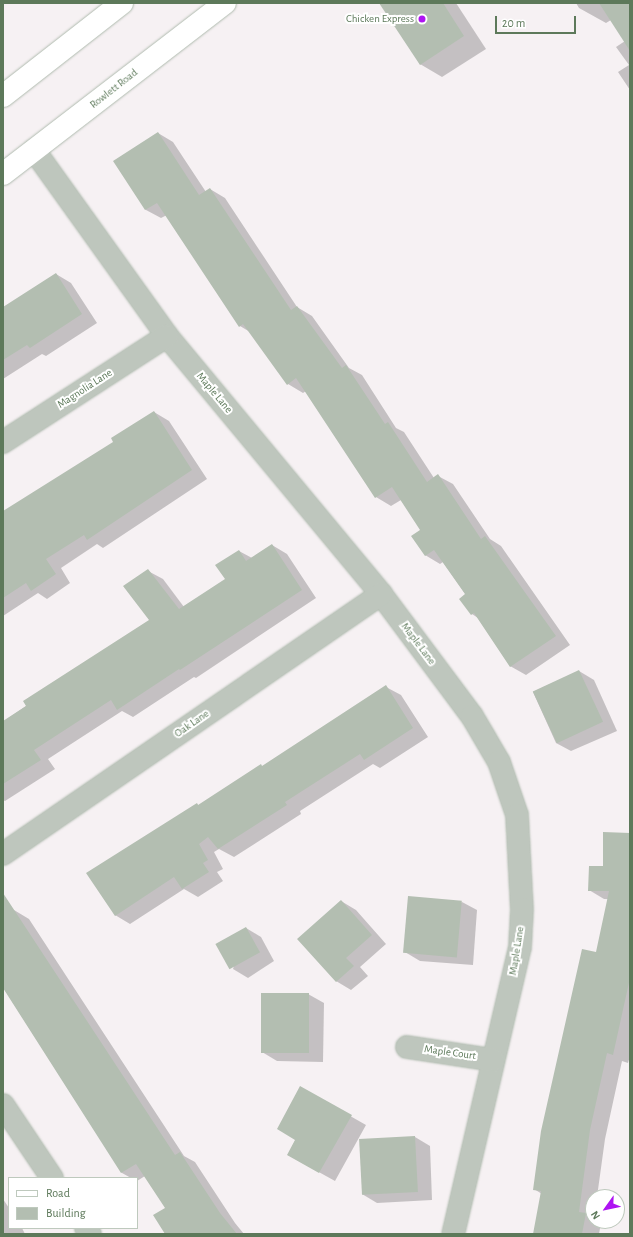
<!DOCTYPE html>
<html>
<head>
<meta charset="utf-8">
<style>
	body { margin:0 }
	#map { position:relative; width:633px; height:1237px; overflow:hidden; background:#f6f1f3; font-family:"Alegreya Sans",sans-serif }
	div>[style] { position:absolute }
	.shadow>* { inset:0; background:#0003 }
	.building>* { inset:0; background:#b3beb1; transform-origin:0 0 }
	.roads { filter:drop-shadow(0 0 1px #b0bbaf) drop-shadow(0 0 1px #b0bbaf) }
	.minor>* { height:22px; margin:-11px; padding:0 11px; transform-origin:11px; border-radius:11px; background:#bec6bd }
	.secondary>* { height:22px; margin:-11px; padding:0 11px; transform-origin:11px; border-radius:11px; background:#fff }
	.dots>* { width:11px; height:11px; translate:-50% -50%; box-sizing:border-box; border:2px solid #fff; border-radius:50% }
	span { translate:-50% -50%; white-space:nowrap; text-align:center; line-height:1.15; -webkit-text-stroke:4px #fff; paint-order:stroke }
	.poi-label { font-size:11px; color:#5d795a }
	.right { translate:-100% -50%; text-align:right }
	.street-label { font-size:11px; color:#5d795a }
	.frame { position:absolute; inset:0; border:4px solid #5d795a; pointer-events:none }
	.legend { position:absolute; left:8px; top:1177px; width:130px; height:52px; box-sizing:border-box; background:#fff; border:1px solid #bec9bd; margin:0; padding:5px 7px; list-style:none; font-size:12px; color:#5d795a }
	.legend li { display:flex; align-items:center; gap:8px; height:20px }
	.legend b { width:20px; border:1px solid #bec9bd }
	.north { position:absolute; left:585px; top:1189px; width:40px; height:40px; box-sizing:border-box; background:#fff; border:1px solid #bec9bd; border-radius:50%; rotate:237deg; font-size:11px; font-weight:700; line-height:16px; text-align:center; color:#5d795a }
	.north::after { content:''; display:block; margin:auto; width:14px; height:18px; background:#ae14f2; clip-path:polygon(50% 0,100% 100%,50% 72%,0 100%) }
	.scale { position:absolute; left:495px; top:16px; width:81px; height:18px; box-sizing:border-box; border:2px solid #5d795a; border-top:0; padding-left:5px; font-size:12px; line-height:14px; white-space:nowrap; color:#5d795a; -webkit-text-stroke:3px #fff; paint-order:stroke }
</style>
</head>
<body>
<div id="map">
	<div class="shadow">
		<i style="clip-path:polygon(380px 3px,456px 3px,486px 49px,442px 77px,420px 64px)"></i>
		<i style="clip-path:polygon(576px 3px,630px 3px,630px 90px,618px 72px,629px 65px,616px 47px,625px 41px,611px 20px,606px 23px,579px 8px)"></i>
		<i style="clip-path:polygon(158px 133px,173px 142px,206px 192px,210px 189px,225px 198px,297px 307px,312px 316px,349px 368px,362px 375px,396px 428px,404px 432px,434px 478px,438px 476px,453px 484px,490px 539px,501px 546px,570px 645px,526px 675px,510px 666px,478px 618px,472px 614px,466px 595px,443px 562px,440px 564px,425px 555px,422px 530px,401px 500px,391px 506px,376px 497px,306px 391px,303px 393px,288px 384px,250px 332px,240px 326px,167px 215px,161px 218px,146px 210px,115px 161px)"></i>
		<i style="clip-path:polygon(56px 274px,71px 283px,97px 323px,46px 356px,42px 354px,3px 379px,3px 309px)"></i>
		<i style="clip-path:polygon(154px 412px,169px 421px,207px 479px,103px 548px,97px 544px,61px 568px,70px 583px,47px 599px,38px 593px,3px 616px,3px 513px,115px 442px)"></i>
		<i style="clip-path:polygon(272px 545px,287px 554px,316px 598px,196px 678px,194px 677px,133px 717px,122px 711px,48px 759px,55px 769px,5px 801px,3px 800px,3px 722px,150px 620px,148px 571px,163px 579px,184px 607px,226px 580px,239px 551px,252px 558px)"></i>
		<i style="clip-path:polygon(579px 671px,594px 680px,617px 731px,571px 751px,556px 743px,533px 692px)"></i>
		<i style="clip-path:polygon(386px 687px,401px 695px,428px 737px,380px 768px,373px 764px,300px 811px,301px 814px,234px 857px,219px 849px,214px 852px,223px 869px,217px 872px,223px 881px,198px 897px,184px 889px,130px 924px,115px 915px,197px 804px,199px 806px,263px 767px)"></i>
		<i style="clip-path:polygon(630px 834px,630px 900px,604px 899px,589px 890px,604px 867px)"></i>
		<i style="clip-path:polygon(341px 901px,356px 910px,386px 944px,360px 967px,368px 976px,351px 990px,336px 981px)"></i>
		<i style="clip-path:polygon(462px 902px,477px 910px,473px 965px,420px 961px,405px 952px)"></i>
		<i style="clip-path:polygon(14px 910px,29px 919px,184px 1156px,195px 1162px,235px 1223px,244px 1234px,167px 1234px,166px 1208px,145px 1176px,137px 1181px,137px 1178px,131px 1178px,122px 1173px,3px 987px,3px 917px)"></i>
		<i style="clip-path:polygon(630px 927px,630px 1056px,628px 1063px,622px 1061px,605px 1139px,597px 1197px,593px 1197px,593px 1221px,601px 1223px,599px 1234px,534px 1234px,542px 1194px,534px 1189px,597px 953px)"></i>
		<i style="clip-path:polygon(246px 928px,261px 937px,274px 961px,248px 978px,233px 969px)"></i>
		<i style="clip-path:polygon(308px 994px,324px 1003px,323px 1062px,277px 1061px,262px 1052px)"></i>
		<i style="clip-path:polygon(301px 1088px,366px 1125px,335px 1181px,288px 1155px,296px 1139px)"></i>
		<i style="clip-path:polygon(415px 1137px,430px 1146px,432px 1200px,377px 1203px,362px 1194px)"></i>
		<i style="clip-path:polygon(3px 1199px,9px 1208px,9px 1228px,22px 1228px,25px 1234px,3px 1234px)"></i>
	</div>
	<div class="building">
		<i style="clip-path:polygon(379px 3px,443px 3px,464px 36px,420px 65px)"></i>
		<i style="clip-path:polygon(599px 3px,630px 3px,630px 51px)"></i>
		<i style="clip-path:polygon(158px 132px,199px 195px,210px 188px,291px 310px,297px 306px,342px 368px,346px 365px,385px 424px,388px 422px,427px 482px,438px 474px,481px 539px,485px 536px,556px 636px,510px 667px,474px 613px,471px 615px,459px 599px,465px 594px,434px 550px,425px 556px,411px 536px,420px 530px,392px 487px,375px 498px,296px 378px,287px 385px,243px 324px,239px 327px,157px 203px,145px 210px,113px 161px)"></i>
		<i style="clip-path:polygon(56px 273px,82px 314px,30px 348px,27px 345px,3px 360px,3px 307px)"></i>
		<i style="clip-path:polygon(154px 411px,192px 470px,87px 540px,84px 535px,46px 559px,56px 574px,31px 591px,26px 583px,3px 598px,3px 511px,113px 442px,111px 438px)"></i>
		<i style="clip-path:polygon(272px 544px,302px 590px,180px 670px,179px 669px,117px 710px,111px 700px,34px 750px,41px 760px,3px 784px,3px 721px,26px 706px,23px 701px,149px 620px,123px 586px,148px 569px,179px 609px,225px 579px,215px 565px,239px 550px,246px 561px)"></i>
		<i style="left:579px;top:670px;width:57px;height:51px;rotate:65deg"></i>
		<i style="clip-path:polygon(386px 685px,413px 728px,364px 760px,360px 754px,285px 802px,287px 805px,218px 849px,208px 837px,199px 844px,208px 860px,203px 863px,209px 872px,182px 889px,174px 877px,115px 916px,86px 873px,197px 803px,198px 805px,261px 764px,262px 766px)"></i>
		<i style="clip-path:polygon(603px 832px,630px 833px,630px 978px,613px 1055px,607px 1053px,590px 1130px,579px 1212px,586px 1213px,582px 1234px,533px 1234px,541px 1191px,533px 1190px,541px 1131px,582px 949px,596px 952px,609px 891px,588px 891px,589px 866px,603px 866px)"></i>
		<i style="clip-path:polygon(3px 893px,175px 1155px,180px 1152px,220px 1213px,237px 1234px,165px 1234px,153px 1215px,165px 1208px,136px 1164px,121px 1173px,3px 988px)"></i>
		<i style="left:408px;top:896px;width:54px;height:57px;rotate:5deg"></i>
		<i style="clip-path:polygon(341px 900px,372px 935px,346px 958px,354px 966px,336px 982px,297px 939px)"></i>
		<i style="left:246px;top:927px;width:29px;height:35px;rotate:61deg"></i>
		<i style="left:261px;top:993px;width:48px;height:60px"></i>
		<i style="clip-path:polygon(300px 1086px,352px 1115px,319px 1173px,287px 1155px,295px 1140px,277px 1129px)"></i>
		<i style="left:415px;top:1136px;width:56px;height:56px;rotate:87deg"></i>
	</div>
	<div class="roads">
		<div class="minor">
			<i style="left:34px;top:150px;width:229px;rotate:54.4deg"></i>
			<i style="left:167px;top:336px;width:335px;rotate:50.3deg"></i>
			<i style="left:381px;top:594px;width:152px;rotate:53.3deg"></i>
			<i style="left:472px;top:716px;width:53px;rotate:59.6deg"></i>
			<i style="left:499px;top:762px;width:56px;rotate:71.2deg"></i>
			<i style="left:517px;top:815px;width:94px;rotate:87deg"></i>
			<i style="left:522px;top:909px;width:38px;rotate:93deg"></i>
			<i style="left:520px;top:947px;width:295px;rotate:103.1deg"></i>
			<i style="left:3px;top:442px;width:195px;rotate:-32.9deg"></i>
			<i style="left:3px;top:854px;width:459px;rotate:-34.5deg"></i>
			<i style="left:407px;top:1047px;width:87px;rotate:8.6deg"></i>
			<i style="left:3px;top:1105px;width:88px;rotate:56.1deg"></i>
			<i style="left:86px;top:1228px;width:7px;rotate:56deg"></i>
		</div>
		<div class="secondary">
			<i style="left:3px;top:96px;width:151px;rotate:-38deg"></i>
			<i style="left:3px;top:174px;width:280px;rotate:-37.6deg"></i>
		</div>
	</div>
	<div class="dots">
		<i style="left:422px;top:19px;background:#ae14f2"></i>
	</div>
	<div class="poi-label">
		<span class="right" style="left:414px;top:19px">Chicken Express</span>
	</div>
	<div class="street-label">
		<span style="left:114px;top:89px;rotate:-38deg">Rowlett Road</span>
		<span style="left:85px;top:389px;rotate:-33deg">Magnolia Lane</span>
		<span style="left:214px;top:393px;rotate:50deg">Maple Lane</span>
		<span style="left:418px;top:644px;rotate:53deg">Maple Lane</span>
		<span style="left:192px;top:724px;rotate:-35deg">Oak Lane</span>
		<span style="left:517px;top:951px;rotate:-81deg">Maple Lane</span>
		<span style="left:450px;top:1053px;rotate:8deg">Maple Court</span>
	</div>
	<div class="frame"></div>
	<ul class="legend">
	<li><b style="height:5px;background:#fff"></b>Road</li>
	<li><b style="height:11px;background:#b3beb1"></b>Building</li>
	</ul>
	<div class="north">N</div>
	<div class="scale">20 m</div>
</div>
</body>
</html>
